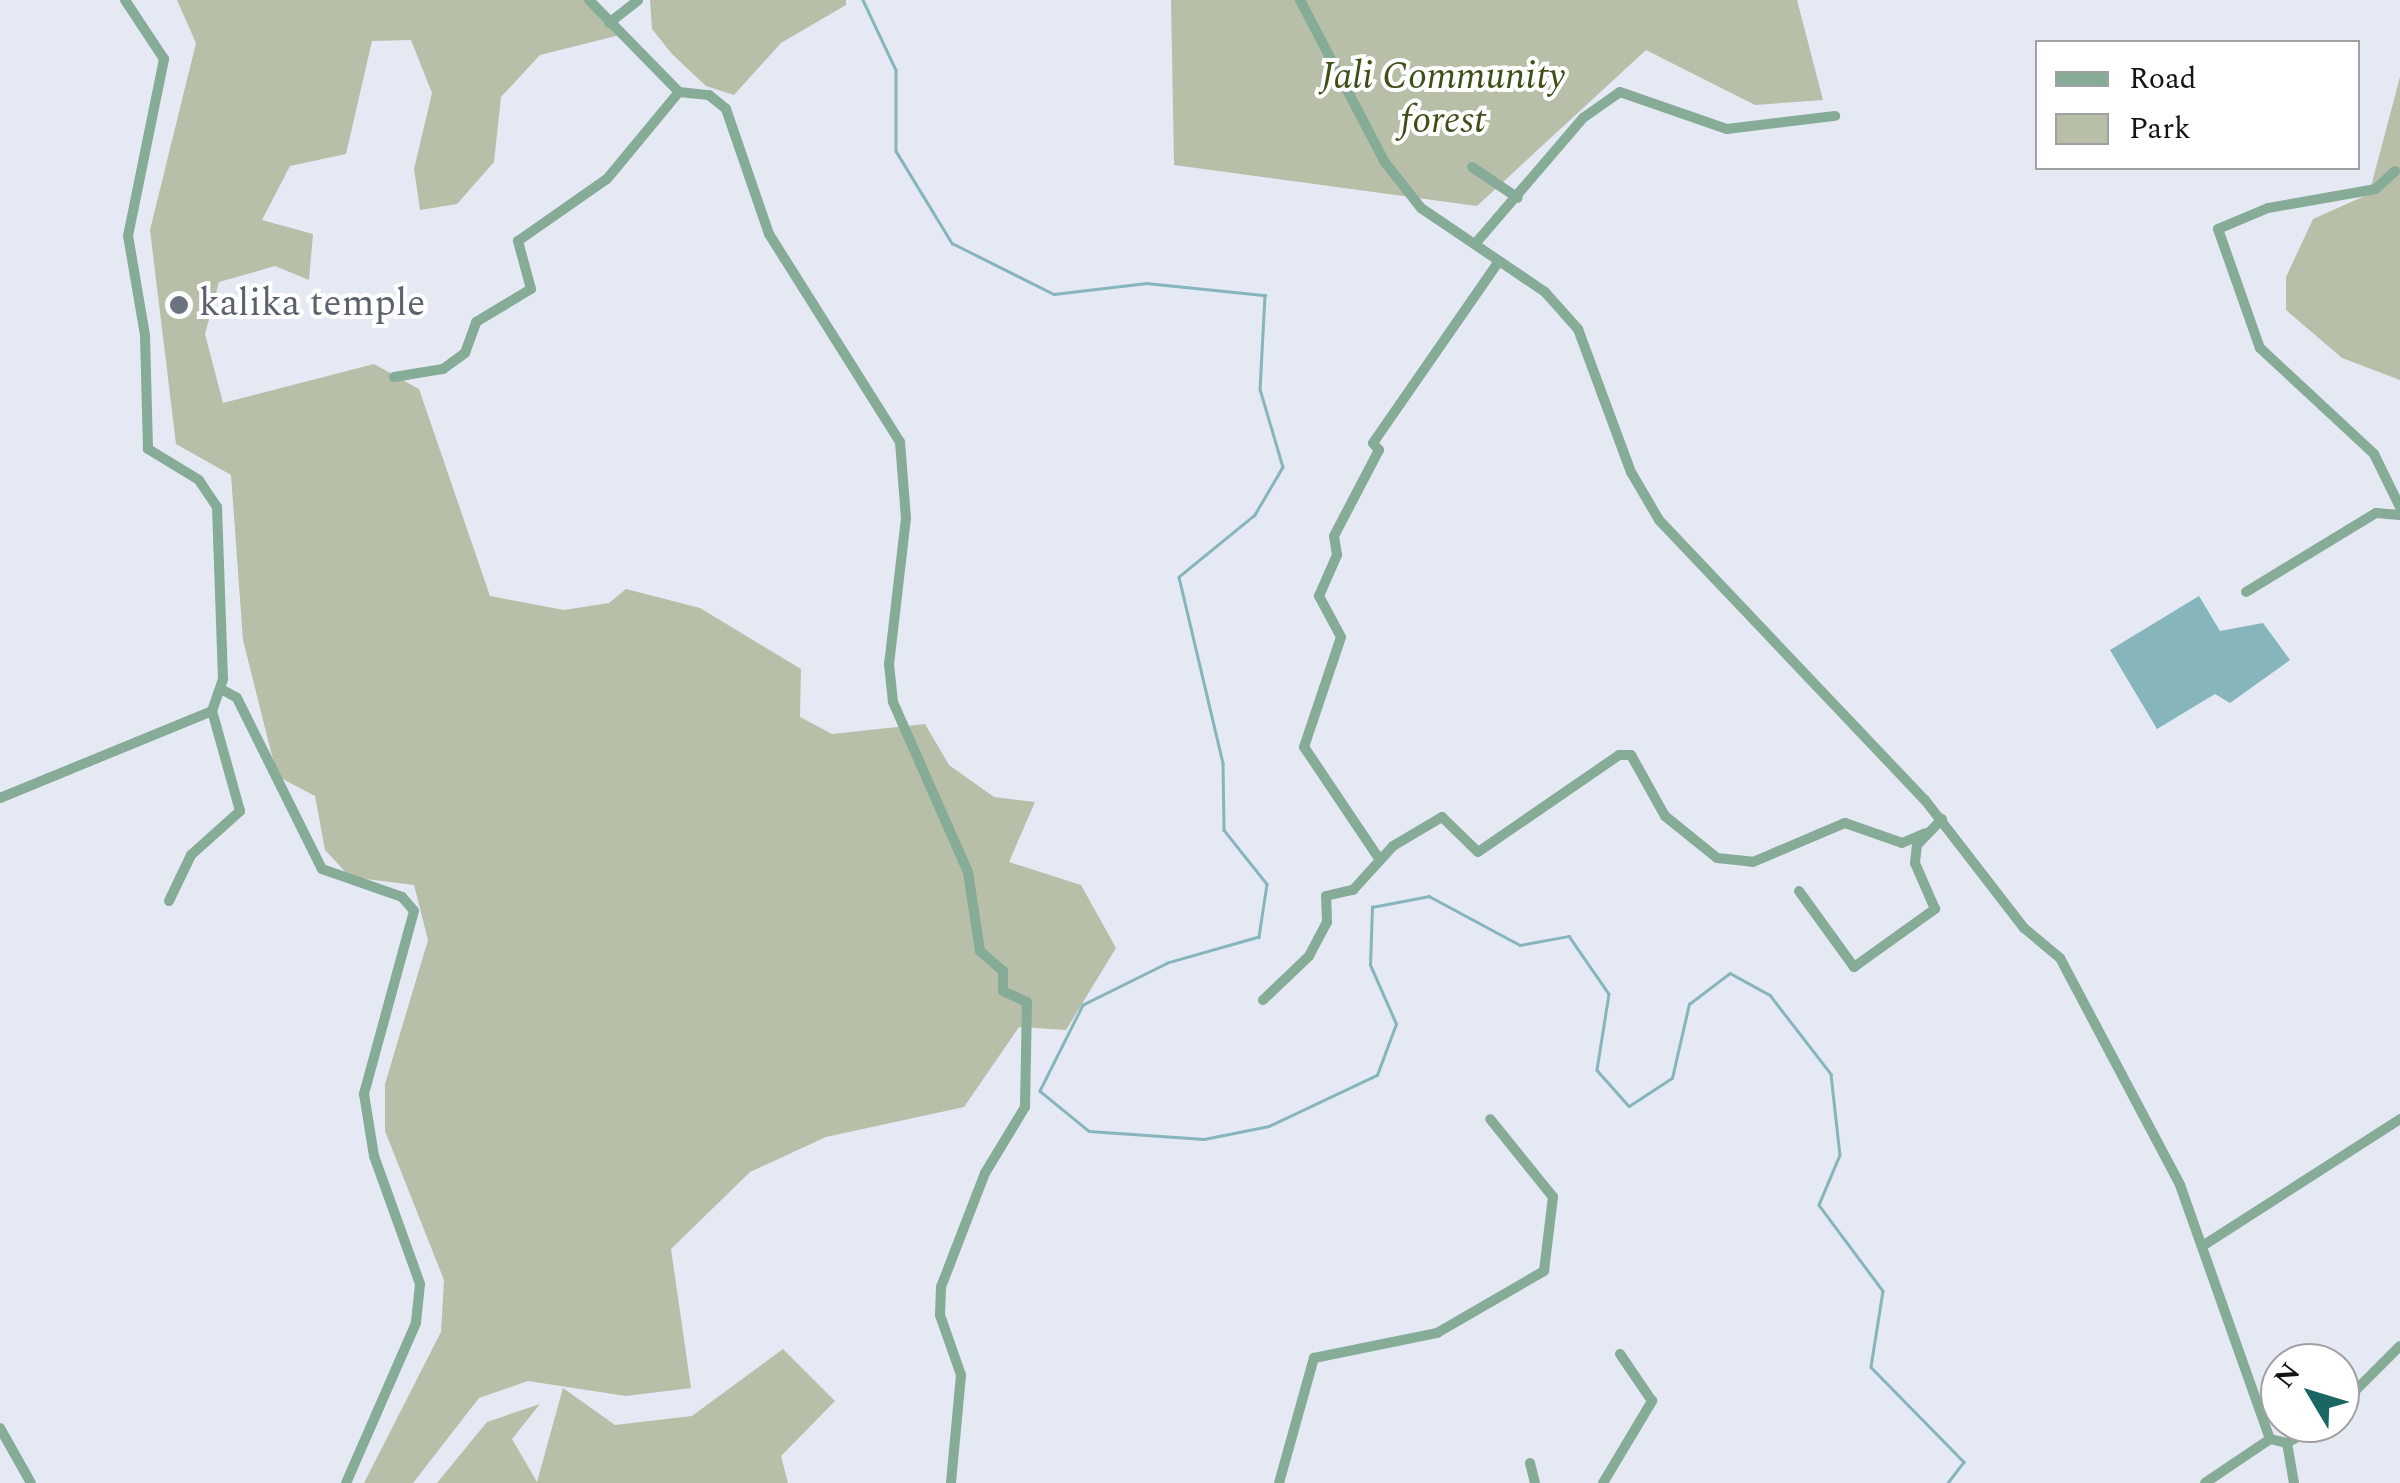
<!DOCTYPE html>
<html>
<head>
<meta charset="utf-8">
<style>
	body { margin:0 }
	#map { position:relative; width:2400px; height:1483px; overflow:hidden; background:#e4e9f4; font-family:Spectral,serif }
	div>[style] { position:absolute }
	.green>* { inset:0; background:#b7bfa9 }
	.water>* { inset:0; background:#86b5bc }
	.stream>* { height:2.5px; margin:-1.25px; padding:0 1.25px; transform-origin:1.25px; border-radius:1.25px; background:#86b5bc }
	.minor>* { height:10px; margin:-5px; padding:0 5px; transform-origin:5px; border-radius:5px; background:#86ab97 }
	.dots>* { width:28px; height:28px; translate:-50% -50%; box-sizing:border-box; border:5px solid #fff; border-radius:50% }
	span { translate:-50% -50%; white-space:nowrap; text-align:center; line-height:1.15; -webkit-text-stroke:8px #fff; paint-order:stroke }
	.park-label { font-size:38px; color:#3f4f18; font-style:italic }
	.worship-label { font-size:38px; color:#5b616d }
	.left { translate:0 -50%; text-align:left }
	.legend { position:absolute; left:2035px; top:40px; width:325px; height:130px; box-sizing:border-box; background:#fff; border:2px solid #a1a1a3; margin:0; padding:12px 18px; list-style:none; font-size:30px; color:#131519 }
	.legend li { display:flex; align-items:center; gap:20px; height:50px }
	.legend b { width:50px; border:2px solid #a1a1a3 }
	.north { position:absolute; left:2260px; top:1343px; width:100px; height:100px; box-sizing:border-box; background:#fff; border:2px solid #a1a1a3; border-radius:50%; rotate:308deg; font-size:28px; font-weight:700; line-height:40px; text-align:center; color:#131519 }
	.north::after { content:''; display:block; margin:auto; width:35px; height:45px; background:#196662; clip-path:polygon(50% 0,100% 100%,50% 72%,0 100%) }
</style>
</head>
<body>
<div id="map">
	<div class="green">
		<i style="clip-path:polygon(177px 0,588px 0,624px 34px,540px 55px,501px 97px,494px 162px,457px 204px,420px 210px,414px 169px,432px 93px,411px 40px,372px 41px,346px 154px,290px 166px,262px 220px,313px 234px,309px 280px,275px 266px,219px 282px,205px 334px,223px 403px,374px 364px,419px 389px,490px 596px,564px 610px,609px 603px,626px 589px,700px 608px,801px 669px,800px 717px,832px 734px,925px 724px,949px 765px,994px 797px,1035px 802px,1009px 862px,1081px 885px,1116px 948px,1066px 1030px,1019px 1027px,964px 1107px,826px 1137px,750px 1172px,671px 1249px,691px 1388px,626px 1396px,528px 1381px,479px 1398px,413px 1483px,364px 1483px,441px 1332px,444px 1280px,385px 1131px,385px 1084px,428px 940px,414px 885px,350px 877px,325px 850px,315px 796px,277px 776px,243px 640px,231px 475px,176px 444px,150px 230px,196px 43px)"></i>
		<i style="clip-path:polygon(650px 0,846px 0,846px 5px,781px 43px,734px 95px,706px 86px,672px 54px,652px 29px)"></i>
		<i style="clip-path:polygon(1171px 0,1797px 0,1823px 100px,1755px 105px,1646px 50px,1477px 206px,1174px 165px)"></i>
		<i style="clip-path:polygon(2400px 77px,2400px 380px,2342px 358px,2286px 310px,2286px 277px,2313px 219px,2369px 194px)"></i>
		<i style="clip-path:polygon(783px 1349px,835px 1401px,781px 1456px,788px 1483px,437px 1483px,487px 1422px,540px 1404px,512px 1439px,537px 1482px,563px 1388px,615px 1425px,692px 1416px)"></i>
	</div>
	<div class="water">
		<i style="clip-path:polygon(2199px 596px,2220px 631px,2263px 623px,2290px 660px,2230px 703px,2215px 694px,2157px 729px,2110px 650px)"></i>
	</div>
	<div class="stream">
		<i style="left:863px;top:0;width:77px;rotate:64.8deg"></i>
		<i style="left:896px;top:70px;width:81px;rotate:90deg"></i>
		<i style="left:896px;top:151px;width:108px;rotate:58.7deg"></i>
		<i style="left:952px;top:243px;width:114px;rotate:26.6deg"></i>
		<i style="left:1054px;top:294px;width:93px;rotate:-6.8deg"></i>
		<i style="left:1146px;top:283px;width:120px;rotate:5.8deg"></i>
		<i style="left:1265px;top:295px;width:94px;rotate:93deg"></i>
		<i style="left:1260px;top:389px;width:81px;rotate:73.6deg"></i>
		<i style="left:1283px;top:467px;width:56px;rotate:120.3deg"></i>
		<i style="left:1255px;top:515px;width:98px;rotate:140.8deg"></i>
		<i style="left:1179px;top:577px;width:191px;rotate:76.7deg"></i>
		<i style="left:1223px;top:763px;width:67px;rotate:89.1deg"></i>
		<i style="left:1224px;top:830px;width:69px;rotate:51.5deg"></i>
		<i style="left:1267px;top:884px;width:54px;rotate:98.6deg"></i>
		<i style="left:1259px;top:937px;width:95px;rotate:164.1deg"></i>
		<i style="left:1168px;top:963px;width:95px;rotate:153.7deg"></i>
		<i style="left:1083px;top:1005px;width:96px;rotate:116.6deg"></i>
		<i style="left:1040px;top:1091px;width:63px;rotate:39.2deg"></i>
		<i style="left:1089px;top:1131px;width:115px;rotate:4deg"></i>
		<i style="left:1204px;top:1139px;width:66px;rotate:-11.3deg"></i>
		<i style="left:1269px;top:1126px;width:119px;rotate:-25.3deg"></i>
		<i style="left:1377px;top:1075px;width:54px;rotate:-69.6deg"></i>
		<i style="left:1396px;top:1024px;width:64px;rotate:-113.8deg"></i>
		<i style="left:1370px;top:965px;width:58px;rotate:-88deg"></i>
		<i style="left:1372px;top:907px;width:58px;rotate:-10.9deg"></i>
		<i style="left:1429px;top:896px;width:103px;rotate:28.3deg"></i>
		<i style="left:1520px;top:945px;width:50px;rotate:-10.4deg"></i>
		<i style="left:1569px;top:936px;width:70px;rotate:55.4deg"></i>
		<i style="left:1609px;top:994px;width:77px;rotate:99deg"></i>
		<i style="left:1597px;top:1070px;width:48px;rotate:48.4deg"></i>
		<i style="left:1629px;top:1106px;width:51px;rotate:-33.1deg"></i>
		<i style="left:1672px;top:1078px;width:76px;rotate:-77.1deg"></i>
		<i style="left:1689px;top:1004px;width:51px;rotate:-37.1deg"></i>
		<i style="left:1730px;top:973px;width:46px;rotate:28.8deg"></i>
		<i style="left:1770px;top:995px;width:100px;rotate:52.3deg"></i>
		<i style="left:1831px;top:1074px;width:81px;rotate:83.7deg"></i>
		<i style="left:1840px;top:1155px;width:54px;rotate:112.8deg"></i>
		<i style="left:1819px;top:1205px;width:107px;rotate:53.3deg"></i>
		<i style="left:1883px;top:1291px;width:77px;rotate:99deg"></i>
		<i style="left:1871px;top:1367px;width:133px;rotate:45.6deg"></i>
		<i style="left:1964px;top:1462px;width:26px;rotate:127deg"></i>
	</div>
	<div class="minor">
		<i style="left:589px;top:0;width:129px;rotate:45.6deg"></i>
		<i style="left:679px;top:92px;width:30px;rotate:6deg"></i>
		<i style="left:709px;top:95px;width:22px;rotate:39deg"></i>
		<i style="left:726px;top:109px;width:132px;rotate:71deg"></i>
		<i style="left:769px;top:234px;width:246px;rotate:57.8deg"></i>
		<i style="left:900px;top:442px;width:76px;rotate:85.5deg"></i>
		<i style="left:906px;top:518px;width:147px;rotate:96.6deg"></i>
		<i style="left:889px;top:664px;width:38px;rotate:84deg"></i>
		<i style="left:893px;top:702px;width:186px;rotate:66.2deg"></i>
		<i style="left:968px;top:872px;width:80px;rotate:81.4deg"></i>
		<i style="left:980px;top:951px;width:30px;rotate:41deg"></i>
		<i style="left:1003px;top:971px;width:20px;rotate:90deg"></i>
		<i style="left:1003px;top:991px;width:26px;rotate:25deg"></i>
		<i style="left:1027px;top:1002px;width:105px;rotate:91.1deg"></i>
		<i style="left:1025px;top:1107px;width:77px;rotate:121.2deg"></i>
		<i style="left:985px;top:1173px;width:122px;rotate:111.1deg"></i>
		<i style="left:941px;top:1287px;width:28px;rotate:92deg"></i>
		<i style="left:940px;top:1315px;width:64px;rotate:70.7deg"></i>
		<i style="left:961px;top:1375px;width:108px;rotate:95.3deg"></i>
		<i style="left:1300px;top:0;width:182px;rotate:62.4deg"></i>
		<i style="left:1384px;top:161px;width:60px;rotate:51.8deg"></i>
		<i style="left:1421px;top:208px;width:150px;rotate:34.1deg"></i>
		<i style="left:1545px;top:292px;width:50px;rotate:48.3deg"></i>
		<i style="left:1578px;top:329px;width:153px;rotate:69.7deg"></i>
		<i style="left:1631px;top:472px;width:56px;rotate:59.7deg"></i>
		<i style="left:1659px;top:520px;width:386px;rotate:46.5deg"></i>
		<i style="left:1925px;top:800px;width:162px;rotate:52.3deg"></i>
		<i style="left:2024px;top:928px;width:47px;rotate:39.8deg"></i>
		<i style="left:2060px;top:958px;width:257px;rotate:62.1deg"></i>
		<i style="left:2180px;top:1185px;width:269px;rotate:70.5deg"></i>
		<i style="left:2270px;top:1439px;width:17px;rotate:13deg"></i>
		<i style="left:2287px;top:1443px;width:40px;rotate:-29.7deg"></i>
		<i style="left:609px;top:23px;width:37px;rotate:-38deg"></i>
		<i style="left:1472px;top:167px;width:55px;rotate:34deg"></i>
		<i style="left:2395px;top:171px;width:26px;rotate:137deg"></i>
		<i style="left:2376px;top:189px;width:110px;rotate:170deg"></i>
		<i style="left:2268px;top:208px;width:54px;rotate:157.2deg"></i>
		<i style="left:2218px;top:229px;width:126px;rotate:70.6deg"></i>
		<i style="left:2260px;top:348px;width:156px;rotate:42.9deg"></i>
		<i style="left:2374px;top:454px;width:59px;rotate:63.9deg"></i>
		<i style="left:1475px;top:244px;width:166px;rotate:-49.4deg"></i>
		<i style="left:1583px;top:118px;width:45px;rotate:-35.1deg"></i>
		<i style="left:1620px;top:92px;width:113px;rotate:19.1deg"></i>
		<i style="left:1727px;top:129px;width:109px;rotate:-6.9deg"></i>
		<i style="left:394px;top:377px;width:50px;rotate:-9.3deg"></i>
		<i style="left:443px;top:369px;width:27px;rotate:-36deg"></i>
		<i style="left:465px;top:353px;width:33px;rotate:-70deg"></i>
		<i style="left:476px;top:322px;width:64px;rotate:-31deg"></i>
		<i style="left:531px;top:289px;width:50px;rotate:-105.2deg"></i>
		<i style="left:518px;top:241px;width:108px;rotate:-34.9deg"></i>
		<i style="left:607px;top:179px;width:113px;rotate:-50.4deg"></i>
		<i style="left:2246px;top:592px;width:152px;rotate:-31.3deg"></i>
		<i style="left:2376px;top:513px;width:24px;rotate:5deg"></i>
		<i style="left:221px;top:689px;width:18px;rotate:29deg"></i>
		<i style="left:237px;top:698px;width:191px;rotate:63.6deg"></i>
		<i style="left:322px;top:869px;width:85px;rotate:19.3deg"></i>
		<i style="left:402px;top:897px;width:18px;rotate:49deg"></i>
		<i style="left:414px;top:911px;width:190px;rotate:105.3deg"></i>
		<i style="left:364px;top:1094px;width:63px;rotate:80.8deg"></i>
		<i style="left:374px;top:1156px;width:136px;rotate:70.2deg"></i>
		<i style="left:420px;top:1284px;width:39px;rotate:96deg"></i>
		<i style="left:416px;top:1323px;width:175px;rotate:113.6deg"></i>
		<i style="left:0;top:798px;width:229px;rotate:-22.3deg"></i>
		<i style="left:212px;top:711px;width:34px;rotate:-71deg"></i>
		<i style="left:223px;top:679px;width:172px;rotate:-92deg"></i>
		<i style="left:217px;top:507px;width:32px;rotate:-124deg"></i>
		<i style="left:199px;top:480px;width:60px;rotate:-148.7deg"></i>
		<i style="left:148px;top:449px;width:114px;rotate:-91.5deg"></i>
		<i style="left:145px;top:335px;width:100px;rotate:-99.7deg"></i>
		<i style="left:128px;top:236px;width:181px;rotate:-78.5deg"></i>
		<i style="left:164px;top:59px;width:71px;rotate:-123.5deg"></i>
		<i style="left:1380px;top:860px;width:136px;rotate:-123.9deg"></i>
		<i style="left:1304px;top:747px;width:116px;rotate:-71.4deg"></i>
		<i style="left:1341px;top:637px;width:47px;rotate:-118.2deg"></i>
		<i style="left:1319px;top:596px;width:45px;rotate:-66.3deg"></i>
		<i style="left:1337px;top:555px;width:19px;rotate:-99deg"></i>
		<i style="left:1334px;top:536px;width:97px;rotate:-62.4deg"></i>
		<i style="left:1379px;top:450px;width:9px;rotate:-131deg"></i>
		<i style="left:1373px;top:443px;width:221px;rotate:-55.3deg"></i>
		<i style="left:1799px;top:891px;width:94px;rotate:54.1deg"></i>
		<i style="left:1854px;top:967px;width:100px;rotate:-35.6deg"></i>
		<i style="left:1935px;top:909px;width:50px;rotate:-113.5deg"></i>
		<i style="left:1915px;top:863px;width:18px;rotate:-84deg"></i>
		<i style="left:1917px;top:845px;width:36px;rotate:-46deg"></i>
		<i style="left:169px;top:901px;width:51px;rotate:-64.4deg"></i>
		<i style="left:191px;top:855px;width:66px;rotate:-41.9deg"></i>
		<i style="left:240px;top:811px;width:104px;rotate:-105.6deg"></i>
		<i style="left:1263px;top:1000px;width:64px;rotate:-43.7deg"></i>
		<i style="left:1309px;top:956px;width:38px;rotate:-62deg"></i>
		<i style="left:1327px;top:922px;width:26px;rotate:-92deg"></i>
		<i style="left:1326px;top:896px;width:28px;rotate:-13deg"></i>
		<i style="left:1353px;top:890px;width:59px;rotate:-47.7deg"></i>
		<i style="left:1393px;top:846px;width:57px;rotate:-30.6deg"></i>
		<i style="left:1442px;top:817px;width:50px;rotate:44.2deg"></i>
		<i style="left:1478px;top:852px;width:171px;rotate:-34.5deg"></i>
		<i style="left:1619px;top:755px;width:12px"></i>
		<i style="left:1631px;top:755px;width:70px;rotate:60.9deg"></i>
		<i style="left:1665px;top:816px;width:67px;rotate:38.9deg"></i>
		<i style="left:1717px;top:858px;width:36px;rotate:6deg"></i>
		<i style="left:1753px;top:862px;width:100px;rotate:-23deg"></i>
		<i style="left:1845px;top:823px;width:60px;rotate:19.3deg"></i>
		<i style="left:1902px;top:843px;width:25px;rotate:-23deg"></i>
		<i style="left:2204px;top:1245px;width:233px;rotate:-32.7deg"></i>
		<i style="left:2340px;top:1406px;width:85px;rotate:-45deg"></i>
		<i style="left:0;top:1428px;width:63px;rotate:60.6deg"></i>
		<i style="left:2287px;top:1443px;width:41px;rotate:80.1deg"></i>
		<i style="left:1530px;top:1463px;width:21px;rotate:76deg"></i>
		<i style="left:1279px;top:1483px;width:130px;rotate:-74.4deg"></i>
		<i style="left:1314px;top:1358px;width:126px;rotate:-11.5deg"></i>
		<i style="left:1437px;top:1333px;width:124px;rotate:-30.1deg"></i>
		<i style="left:1544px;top:1271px;width:75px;rotate:-83.1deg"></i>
		<i style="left:1553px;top:1197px;width:100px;rotate:-128.9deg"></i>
		<i style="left:1603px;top:1483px;width:96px;rotate:-59.1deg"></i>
		<i style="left:1652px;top:1401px;width:57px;rotate:-124.2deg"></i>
		<i style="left:2205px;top:1483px;width:78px;rotate:-34.1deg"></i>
	</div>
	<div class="dots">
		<i style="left:179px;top:305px;background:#6b7280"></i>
	</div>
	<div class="park-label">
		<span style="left:1443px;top:100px">Jali Community<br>forest</span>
	</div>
	<div class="worship-label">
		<span class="left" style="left:199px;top:305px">kalika temple</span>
	</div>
	<ul class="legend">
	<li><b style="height:12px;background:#86ab97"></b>Road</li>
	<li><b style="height:28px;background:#b7bfa9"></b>Park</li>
	</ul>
	<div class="north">N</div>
</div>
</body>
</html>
